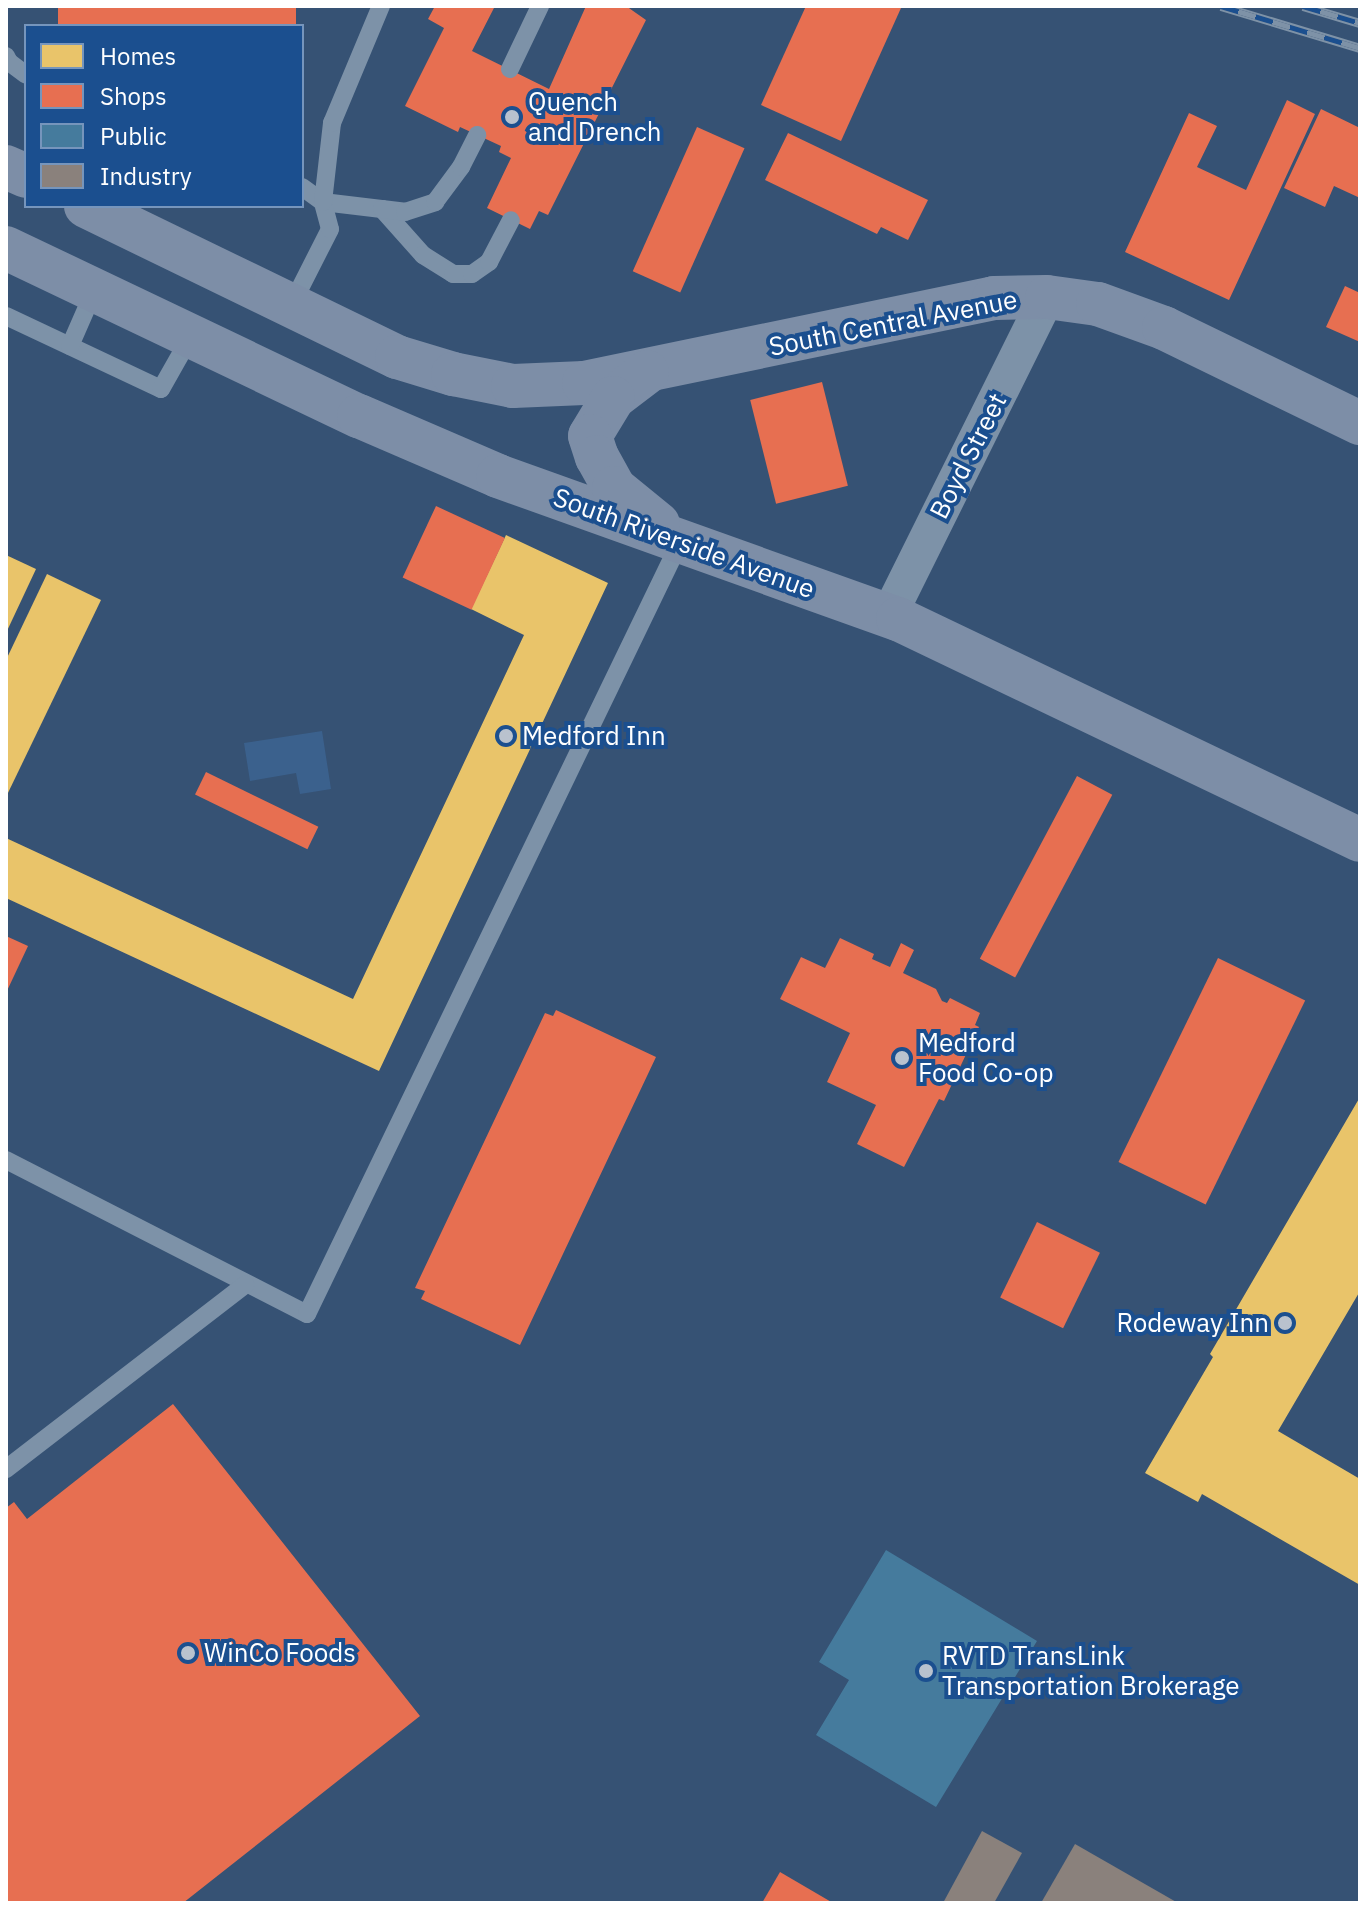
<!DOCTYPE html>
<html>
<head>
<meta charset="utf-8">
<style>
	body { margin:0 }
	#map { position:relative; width:1366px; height:1909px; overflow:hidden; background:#365274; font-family:"IBM Plex Sans",sans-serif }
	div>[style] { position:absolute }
	.water>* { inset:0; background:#3b618d }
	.homes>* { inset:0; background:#e9c46a }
	.shops>* { inset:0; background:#e76f51; transform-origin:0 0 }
	.public>* { inset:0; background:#457b9d }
	.industry>* { inset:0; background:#8a817c }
	.lane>* { height:18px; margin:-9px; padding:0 9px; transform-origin:9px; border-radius:9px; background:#7d92a8 }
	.street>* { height:36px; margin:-18px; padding:0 18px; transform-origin:18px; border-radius:18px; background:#7d92a8 }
	.primary>* { height:44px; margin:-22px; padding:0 22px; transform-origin:22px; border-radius:22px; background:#7d8ea7 }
	.rail>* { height:9px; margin-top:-4.5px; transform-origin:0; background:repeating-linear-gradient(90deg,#1b4f8f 0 18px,#7e92a7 0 36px); box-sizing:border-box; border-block:2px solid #7e92a7 }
	.dots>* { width:22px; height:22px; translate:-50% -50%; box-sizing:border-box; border:4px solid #1b4f8f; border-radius:50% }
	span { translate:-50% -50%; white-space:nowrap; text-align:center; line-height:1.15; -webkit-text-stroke:8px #1b4f8f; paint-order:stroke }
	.poi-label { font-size:26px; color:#fff }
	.left { translate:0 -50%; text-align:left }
	.right { translate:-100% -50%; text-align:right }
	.street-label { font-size:26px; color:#fff }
	.frame { position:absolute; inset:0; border:8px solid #fff; pointer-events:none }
	.legend { position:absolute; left:24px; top:24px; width:280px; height:184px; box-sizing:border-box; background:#1b4f8f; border:2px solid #7695bc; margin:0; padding:10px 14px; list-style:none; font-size:24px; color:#fff }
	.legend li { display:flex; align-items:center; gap:16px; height:40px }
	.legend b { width:40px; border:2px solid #7695bc }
</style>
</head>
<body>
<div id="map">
	<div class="water">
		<i style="clip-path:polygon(322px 731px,331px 789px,300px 794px,296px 773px,250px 781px,244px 743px)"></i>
	</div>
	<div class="homes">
		<i style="clip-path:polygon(506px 535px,608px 583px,379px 1071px,6px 898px,6px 838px,353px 999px,524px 635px,471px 609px)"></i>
		<i style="clip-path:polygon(6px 555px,36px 569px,6px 633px)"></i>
		<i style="clip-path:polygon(47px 574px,101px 600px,6px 797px,6px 660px)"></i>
		<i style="clip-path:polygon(1360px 1097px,1360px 1291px,1278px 1431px,1360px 1479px,1360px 1585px,1202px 1494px,1198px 1502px,1145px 1473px,1213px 1357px,1210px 1354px)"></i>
	</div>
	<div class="shops">
		<i style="left:58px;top:6px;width:238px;height:20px"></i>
		<i style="clip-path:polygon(435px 6px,495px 6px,472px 51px,549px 89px,586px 6px,626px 6px,646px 20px,548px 215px,539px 211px,530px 229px,487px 208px,511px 158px,499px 152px,501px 146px,460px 127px,458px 132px,405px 106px,444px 28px,428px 19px)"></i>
		<i style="clip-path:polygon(806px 6px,901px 8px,841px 141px,761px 105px)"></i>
		<i style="clip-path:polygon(1287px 100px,1315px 114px,1229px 300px,1125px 252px,1189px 113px,1217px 126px,1197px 167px,1246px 190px)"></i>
		<i style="clip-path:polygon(1321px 109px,1360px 128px,1360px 198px,1334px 186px,1325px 207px,1284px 188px)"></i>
		<i style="left:697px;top:127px;width:52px;height:158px;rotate:24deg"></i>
		<i style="clip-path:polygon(788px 133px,928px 200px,908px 240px,881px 227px,877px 234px,765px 180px)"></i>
		<i style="clip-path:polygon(1345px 286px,1360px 293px,1360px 342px,1326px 327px)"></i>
		<i style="left:822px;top:382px;width:107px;height:74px;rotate:76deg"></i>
		<i style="left:436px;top:506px;width:76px;height:79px;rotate:25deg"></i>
		<i style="left:206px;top:772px;width:125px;height:25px;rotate:26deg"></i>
		<i style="left:1077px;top:776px;width:40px;height:207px;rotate:28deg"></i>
		<i style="clip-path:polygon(6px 936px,28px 946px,6px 993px)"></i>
		<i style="clip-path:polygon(840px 938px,874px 954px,872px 959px,890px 967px,901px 943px,914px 950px,903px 973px,936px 989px,942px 1001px,947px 1003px,950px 998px,980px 1013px,975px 1025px,979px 1027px,944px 1101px,939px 1099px,904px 1167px,857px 1144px,876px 1105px,827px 1082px,850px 1033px,780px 999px,801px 957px,825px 968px)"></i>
		<i style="left:1218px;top:958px;width:97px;height:227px;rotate:26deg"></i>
		<i style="clip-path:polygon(556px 1010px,656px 1057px,520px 1345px,421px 1299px,425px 1291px,415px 1288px,545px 1013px,553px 1016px)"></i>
		<i style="left:1037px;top:1222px;width:70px;height:84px;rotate:26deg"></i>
		<i style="clip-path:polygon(173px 1404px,420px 1716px,183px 1903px,6px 1903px,6px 1508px,14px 1502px,27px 1519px)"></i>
		<i style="clip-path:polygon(780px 1872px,833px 1903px,762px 1903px)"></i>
	</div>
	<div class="public">
		<i style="clip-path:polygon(886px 1550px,1037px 1641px,936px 1807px,816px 1735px,849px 1680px,819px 1662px)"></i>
	</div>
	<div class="industry">
		<i style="clip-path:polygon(982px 1831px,1022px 1853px,994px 1903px,943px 1903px)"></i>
		<i style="clip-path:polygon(1075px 1844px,1178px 1903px,1041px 1903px)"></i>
	</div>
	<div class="lane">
		<i style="left:6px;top:56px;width:7px;rotate:63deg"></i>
		<i style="left:9px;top:62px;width:21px;rotate:37deg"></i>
		<i style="left:510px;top:69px;width:70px;rotate:-64.5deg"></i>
		<i style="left:302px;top:187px;width:26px;rotate:36deg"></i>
		<i style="left:323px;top:202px;width:59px;rotate:6.8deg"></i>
		<i style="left:382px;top:209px;width:62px;rotate:48.3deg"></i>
		<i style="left:423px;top:255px;width:36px;rotate:32deg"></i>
		<i style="left:453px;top:274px;width:19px"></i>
		<i style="left:472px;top:274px;width:21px;rotate:-35deg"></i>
		<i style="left:489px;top:262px;width:47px;rotate:-62.4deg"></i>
		<i style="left:382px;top:209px;width:23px;rotate:7deg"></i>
		<i style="left:405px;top:212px;width:32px;rotate:-18deg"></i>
		<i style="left:435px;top:202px;width:44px;rotate:-53.4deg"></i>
		<i style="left:461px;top:167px;width:36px;rotate:-63deg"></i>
		<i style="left:291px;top:306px;width:86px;rotate:-63.1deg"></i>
		<i style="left:330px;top:229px;width:28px;rotate:-105deg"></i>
		<i style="left:323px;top:202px;width:80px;rotate:-83.5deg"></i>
		<i style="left:332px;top:123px;width:127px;rotate:-67.3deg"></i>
		<i style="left:6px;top:316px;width:171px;rotate:25.2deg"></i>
		<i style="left:161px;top:389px;width:61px;rotate:-60.5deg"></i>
		<i style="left:70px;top:346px;width:60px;rotate:-66.4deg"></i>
		<i style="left:6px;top:1160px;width:338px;rotate:27.1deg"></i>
		<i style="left:307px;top:1314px;width:857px;rotate:-64.21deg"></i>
		<i style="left:6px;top:1469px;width:302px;rotate:-37.6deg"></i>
	</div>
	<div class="street">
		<i style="left:889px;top:615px;width:355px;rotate:-63.6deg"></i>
	</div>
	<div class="primary">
		<i style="left:6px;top:167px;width:22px;rotate:24deg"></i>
		<i style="left:86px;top:206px;width:346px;rotate:25.9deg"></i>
		<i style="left:397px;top:357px;width:59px;rotate:16.9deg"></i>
		<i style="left:453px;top:374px;width:61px;rotate:11.3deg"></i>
		<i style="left:513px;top:386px;width:71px;rotate:-2.4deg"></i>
		<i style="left:584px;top:383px;width:419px;rotate:-11.7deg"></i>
		<i style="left:994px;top:298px;width:53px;rotate:-1.1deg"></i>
		<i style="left:1047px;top:297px;width:51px;rotate:7.8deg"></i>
		<i style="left:1098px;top:304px;width:70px;rotate:20deg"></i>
		<i style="left:1164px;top:328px;width:218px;rotate:25.9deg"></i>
		<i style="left:6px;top:248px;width:391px;rotate:25.5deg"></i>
		<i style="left:359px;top:416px;width:151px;rotate:23.3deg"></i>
		<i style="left:498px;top:476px;width:425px;rotate:19.7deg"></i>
		<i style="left:898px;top:619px;width:512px;rotate:25.56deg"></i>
		<i style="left:647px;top:372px;width:43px;rotate:142.6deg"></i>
		<i style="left:613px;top:398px;width:44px;rotate:121.2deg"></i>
		<i style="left:590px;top:436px;width:22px;rotate:72deg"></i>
		<i style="left:597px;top:457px;width:35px;rotate:61deg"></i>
		<i style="left:614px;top:488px;width:57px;rotate:39.3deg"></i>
	</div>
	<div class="rail">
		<i style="left:1221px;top:6px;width:145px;rotate:16.8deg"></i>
		<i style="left:1303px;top:6px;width:59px;rotate:16.6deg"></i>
	</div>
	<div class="dots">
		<i style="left:512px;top:117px;background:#b9c2ce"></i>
		<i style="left:506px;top:736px;background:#b9c2ce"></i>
		<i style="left:902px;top:1058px;background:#b9c2ce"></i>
		<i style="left:1285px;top:1323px;background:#b9c2ce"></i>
		<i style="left:188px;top:1653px;background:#b9c2ce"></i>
		<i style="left:926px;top:1671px;background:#b9c2ce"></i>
	</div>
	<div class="poi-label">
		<span class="left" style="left:528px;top:117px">Quench<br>and Drench</span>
		<span class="left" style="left:522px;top:736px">Medford Inn</span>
		<span class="left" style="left:918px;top:1058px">Medford<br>Food Co-op</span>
		<span class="right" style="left:1269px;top:1323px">Rodeway Inn</span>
		<span class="left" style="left:204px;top:1653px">WinCo Foods</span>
		<span class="left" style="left:942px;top:1671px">RVTD TransLink<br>Transportation Brokerage</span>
	</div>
	<div class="street-label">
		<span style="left:893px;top:323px;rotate:-11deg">South Central Avenue</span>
		<span style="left:968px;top:456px;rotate:-63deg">Boyd Street</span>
		<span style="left:684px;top:543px;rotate:20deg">South Riverside Avenue</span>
	</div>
	<div class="frame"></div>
	<ul class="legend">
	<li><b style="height:22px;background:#e9c46a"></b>Homes</li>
	<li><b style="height:22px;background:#e76f51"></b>Shops</li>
	<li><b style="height:22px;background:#457b9d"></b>Public</li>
	<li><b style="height:22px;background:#8a817c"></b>Industry</li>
	</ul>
</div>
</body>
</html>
